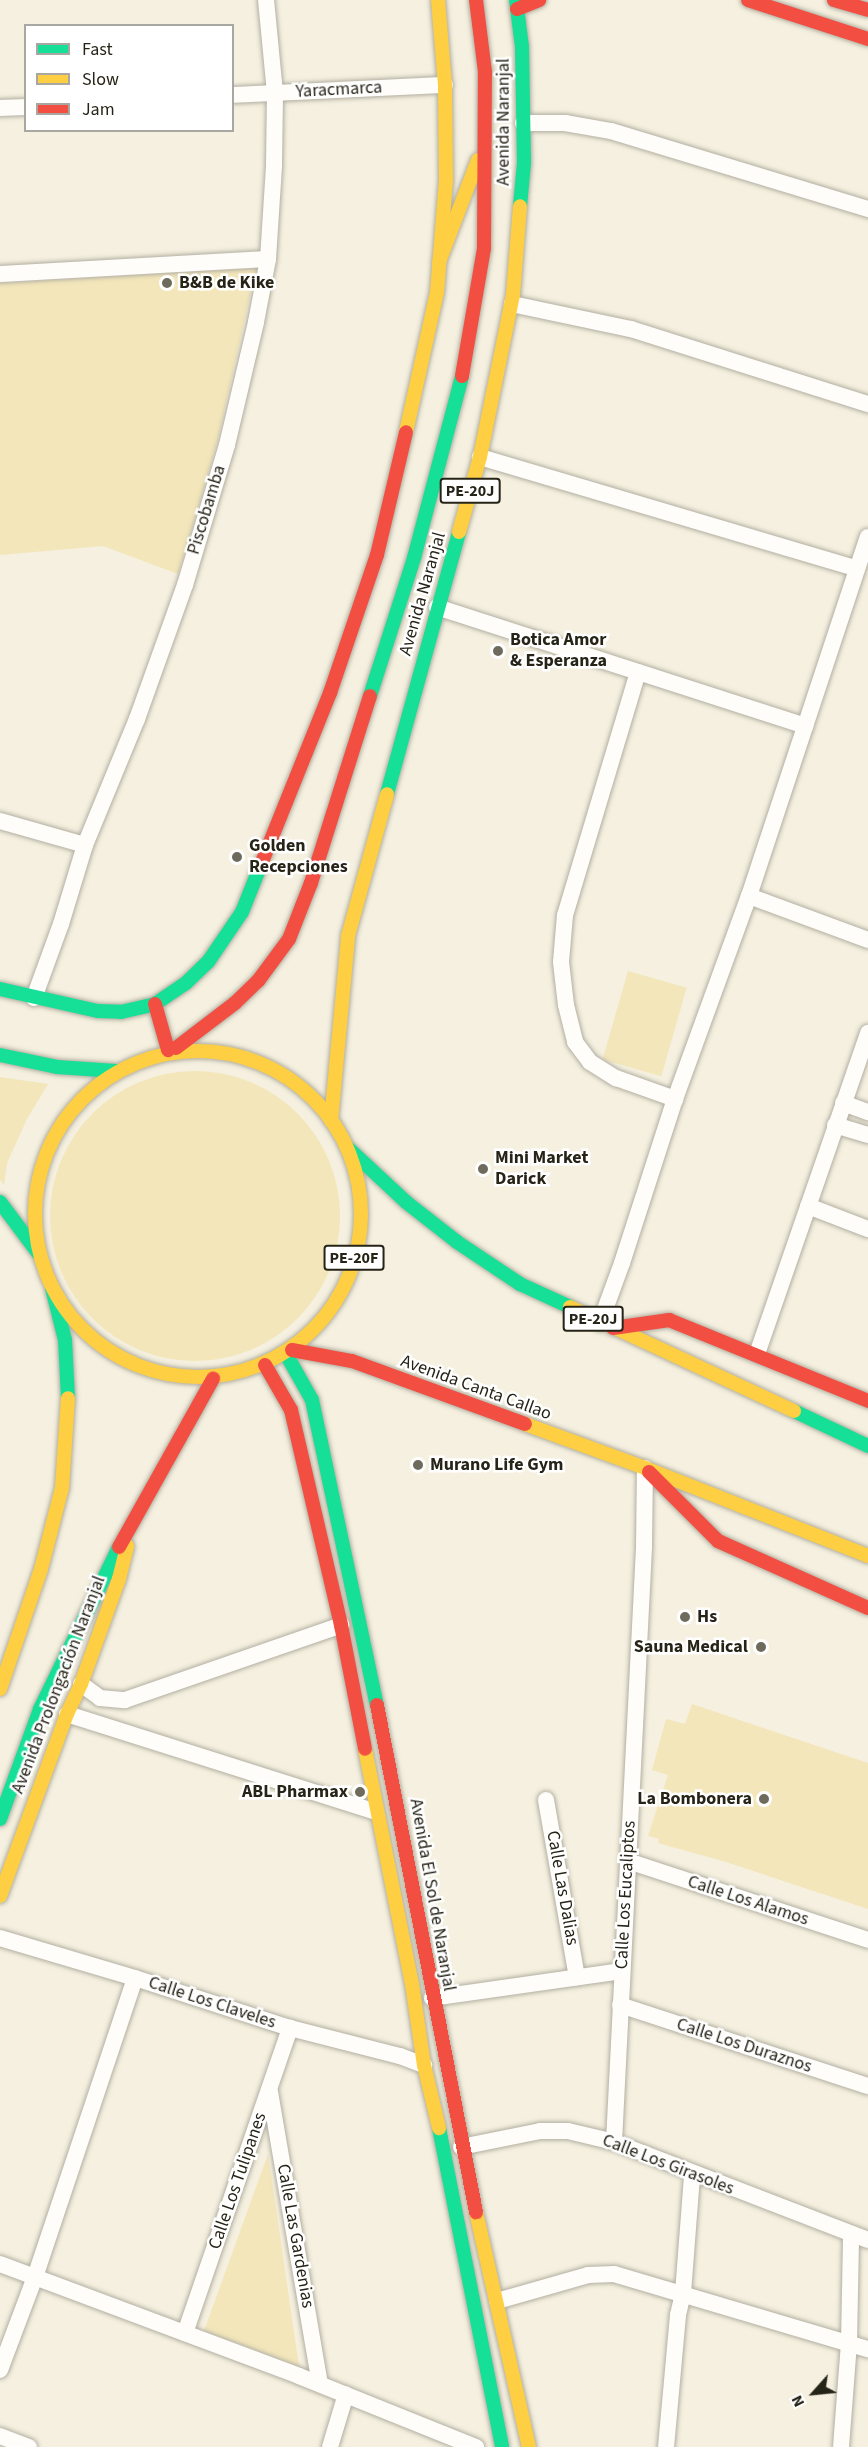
<!DOCTYPE html>
<html>
<head>
<meta charset="utf-8">
<style>
	body { margin:0 }
	#map { position:relative; width:868px; height:2447px; overflow:hidden; background:#f5f0df; font-family:"Source Sans 3",sans-serif }
	div>[style] { position:absolute }
	.green>* { inset:0; background:#f3e6ba; transform-origin:0 0 }
	.round { border-radius:50% }
	.roads { filter:drop-shadow(0 0 2px #b2afa2) drop-shadow(0 0 2px #b2afa2) }
	.street>* { height:16px; margin:-8px; padding:0 8px; transform-origin:8px; border-radius:8px; background:#fefdfa }
	.fast>* { height:14px; margin:-7px; padding:0 7px; transform-origin:7px; border-radius:7px; background:#16e098 }
	.slow>* { height:14px; margin:-7px; padding:0 7px; transform-origin:7px; border-radius:7px; background:#ffcf43 }
	.slow>.ring { margin:-7px; padding:0; box-sizing:content-box; background:none; border:14px solid #ffcf43; border-radius:50% }
	.jam>* { height:14px; margin:-7px; padding:0 7px; transform-origin:7px; border-radius:7px; background:#f24e42 }
	.dots>* { width:16px; height:16px; translate:-50% -50%; box-sizing:border-box; border:3px solid #fff; border-radius:50% }
	span { translate:-50% -50%; white-space:nowrap; text-align:center; line-height:1.15; -webkit-text-stroke:5px #fff; paint-order:stroke }
	.shield-label span { padding:2px 4px; background:#fff; border:2px solid; border-radius:4px; -webkit-text-stroke-width:0 }
	.shield-label { font-size:16px; color:#262317; font-weight:700 }
	.street-label { font-size:18px; color:#262317 }
	.poi-label { font-size:18px; color:#262317; font-weight:700 }
	.left { translate:0 -50%; text-align:left }
	.right { translate:-100% -50%; text-align:right }
	.legend { position:absolute; left:24px; top:24px; width:210px; height:108px; box-sizing:border-box; background:#fff; border:2px solid #a8a7a2; margin:0; padding:8px 10px; list-style:none; font-size:18px; color:#262317 }
	.legend li { display:flex; align-items:center; gap:12px; height:30px }
	.legend b { width:30px; border:2px solid #a8a7a2 }
	.north { position:absolute; left:784px; top:2363px; width:60px; height:60px; -webkit-text-stroke:4px #fff; paint-order:stroke; rotate:243deg; font-size:16px; font-weight:700; line-height:24px; text-align:center; color:#262317 }
	.north::after { content:''; display:block; margin:auto; width:21px; height:27px; background:#262317; clip-path:polygon(50% 0,100% 100%,50% 72%,0 100%) }
</style>
</head>
<body>
<div id="map">
	<div class="green">
		<i style="clip-path:polygon(256px 268px,218px 439px,178px 574px,103px 546px,0 555px,0 283px)"></i>
		<i style="left:628px;top:971px;width:61px;height:92px;rotate:16deg"></i>
		<i class="round" style="left:50px;top:1071px;width:290px;height:290px"></i>
		<i style="clip-path:polygon(0 1077px,48px 1084px,27px 1119px,7px 1163px,4px 1185px,0 1180px)"></i>
		<i style="clip-path:polygon(692px 1704px,868px 1763px,868px 1909px,726px 1862px,658px 1843px,659px 1839px,648px 1836px,668px 1775px,652px 1770px,666px 1719px,685px 1724px)"></i>
		<i style="clip-path:polygon(268px 2154px,299px 2366px,204px 2331px)"></i>
	</div>
	<div class="roads">
		<div class="street">
			<i style="left:232px;top:95px;width:213px;rotate:-2.7deg"></i>
			<i style="left:0;top:108px;width:26px;rotate:-2deg"></i>
			<i style="left:523px;top:123px;width:42px"></i>
			<i style="left:565px;top:123px;width:47px;rotate:9.9deg"></i>
			<i style="left:611px;top:131px;width:269px;rotate:16.9deg"></i>
			<i style="left:0;top:274px;width:268px;rotate:-3.2deg"></i>
			<i style="left:512px;top:304px;width:122px;rotate:11.9deg"></i>
			<i style="left:631px;top:329px;width:249px;rotate:17.6deg"></i>
			<i style="left:480px;top:457px;width:393px;rotate:16.5deg"></i>
			<i style="left:437px;top:607px;width:387px;rotate:17.9deg"></i>
			<i style="left:638px;top:672px;width:254px;rotate:106.7deg"></i>
			<i style="left:565px;top:915px;width:47px;rotate:94.9deg"></i>
			<i style="left:561px;top:962px;width:43px;rotate:83.4deg"></i>
			<i style="left:566px;top:1005px;width:38px;rotate:76deg"></i>
			<i style="left:575px;top:1042px;width:25px;rotate:53deg"></i>
			<i style="left:590px;top:1062px;width:31px;rotate:32deg"></i>
			<i style="left:616px;top:1078px;width:63px;rotate:19.6deg"></i>
			<i style="left:0;top:821px;width:88px;rotate:15.8deg"></i>
			<i style="left:749px;top:896px;width:127px;rotate:20.3deg"></i>
			<i style="left:34px;top:998px;width:79px;rotate:-70deg"></i>
			<i style="left:61px;top:924px;width:83px;rotate:-73.1deg"></i>
			<i style="left:85px;top:845px;width:136px;rotate:-67.6deg"></i>
			<i style="left:137px;top:719px;width:142px;rotate:-70.3deg"></i>
			<i style="left:185px;top:585px;width:146px;rotate:-73.3deg"></i>
			<i style="left:227px;top:445px;width:126px;rotate:-76.7deg"></i>
			<i style="left:256px;top:322px;width:64px;rotate:-79.2deg"></i>
			<i style="left:268px;top:259px;width:94px;rotate:-86.3deg"></i>
			<i style="left:274px;top:165px;width:72px;rotate:-89.2deg"></i>
			<i style="left:275px;top:93px;width:93px;rotate:-95.5deg"></i>
			<i style="left:843px;top:1103px;width:27px;rotate:20deg"></i>
			<i style="left:835px;top:1125px;width:34px;rotate:17deg"></i>
			<i style="left:808px;top:1206px;width:64px;rotate:21deg"></i>
			<i style="left:600px;top:1323px;width:64px;rotate:-69.9deg"></i>
			<i style="left:622px;top:1263px;width:172px;rotate:-72.1deg"></i>
			<i style="left:675px;top:1099px;width:216px;rotate:-70deg"></i>
			<i style="left:749px;top:896px;width:378px;rotate:-71.7deg"></i>
			<i style="left:757px;top:1354px;width:340px;rotate:-70.9deg"></i>
			<i style="left:81px;top:1684px;width:24px;rotate:36deg"></i>
			<i style="left:100px;top:1698px;width:25px;rotate:5deg"></i>
			<i style="left:125px;top:1700px;width:229px;rotate:-19.1deg"></i>
			<i style="left:67px;top:1714px;width:324px;rotate:17.6deg"></i>
			<i style="left:546px;top:1800px;width:180px;rotate:80.1deg"></i>
			<i style="left:628px;top:1861px;width:253px;rotate:18.2deg"></i>
			<i style="left:0;top:1938px;width:141px;rotate:16.5deg"></i>
			<i style="left:135px;top:1978px;width:163px;rotate:17.9deg"></i>
			<i style="left:290px;top:2028px;width:114px;rotate:14.3deg"></i>
			<i style="left:400px;top:2056px;width:26px;rotate:21deg"></i>
			<i style="left:432px;top:1998px;width:191px;rotate:-8.1deg"></i>
			<i style="left:620px;top:2005px;width:261px;rotate:18.1deg"></i>
			<i style="left:270px;top:2092px;width:296px;rotate:80.3deg"></i>
			<i style="left:614px;top:2142px;width:596px;rotate:-87.11deg"></i>
			<i style="left:644px;top:1547px;width:79px;rotate:-89.3deg"></i>
			<i style="left:461px;top:2147px;width:81px;rotate:-11.4deg"></i>
			<i style="left:540px;top:2131px;width:28px"></i>
			<i style="left:568px;top:2131px;width:47px;rotate:13.4deg"></i>
			<i style="left:614px;top:2142px;width:272px;rotate:21.1deg"></i>
			<i style="left:0;top:2264px;width:319px;rotate:20.5deg"></i>
			<i style="left:299px;top:2376px;width:191px;rotate:21.9deg"></i>
			<i style="left:497px;top:2301px;width:95px;rotate:-15.9deg"></i>
			<i style="left:588px;top:2275px;width:26px;rotate:-2deg"></i>
			<i style="left:614px;top:2274px;width:265px;rotate:16.5deg"></i>
			<i style="left:185px;top:2333px;width:323px;rotate:-71deg"></i>
			<i style="left:0;top:2370px;width:99px;rotate:-69.4deg"></i>
			<i style="left:35px;top:2277px;width:315px;rotate:-71.5deg"></i>
			<i style="left:0;top:2436px;width:31px;rotate:21deg"></i>
			<i style="left:330px;top:2447px;width:55px;rotate:-73.2deg"></i>
			<i style="left:666px;top:2447px;width:133px;rotate:-84.8deg"></i>
			<i style="left:678px;top:2315px;width:23px;rotate:-77deg"></i>
			<i style="left:683px;top:2293px;width:118px;rotate:-85.6deg"></i>
			<i style="left:841px;top:2447px;width:104px;rotate:-85.6deg"></i>
			<i style="left:849px;top:2343px;width:108px;rotate:-88.9deg"></i>
		</div>
		<div class="fast">
			<i style="left:516px;top:0;width:47px;rotate:82.7deg"></i>
			<i style="left:522px;top:47px;width:116px;rotate:89deg"></i>
			<i style="left:524px;top:163px;width:43px;rotate:95.3deg"></i>
			<i style="left:370px;top:696px;width:145px;rotate:-72.3deg"></i>
			<i style="left:414px;top:558px;width:188px;rotate:-75.2deg"></i>
			<i style="left:387px;top:794px;width:272px;rotate:-74.6deg"></i>
			<i style="left:0;top:989px;width:100px;rotate:12.7deg"></i>
			<i style="left:98px;top:1011px;width:23px;rotate:2deg"></i>
			<i style="left:121px;top:1012px;width:35px;rotate:-13deg"></i>
			<i style="left:155px;top:1004px;width:37px;rotate:-34deg"></i>
			<i style="left:186px;top:983px;width:30px;rotate:-44deg"></i>
			<i style="left:208px;top:962px;width:60px;rotate:-55.8deg"></i>
			<i style="left:242px;top:912px;width:48px;rotate:-68.2deg"></i>
			<i style="left:0;top:1055px;width:58px;rotate:11.9deg"></i>
			<i style="left:57px;top:1067px;width:59px;rotate:3.9deg"></i>
			<i style="left:347px;top:1147px;width:81px;rotate:43deg"></i>
			<i style="left:406px;top:1202px;width:65px;rotate:38.1deg"></i>
			<i style="left:457px;top:1242px;width:76px;rotate:33.7deg"></i>
			<i style="left:520px;top:1284px;width:55px;rotate:24.7deg"></i>
			<i style="left:0;top:1202px;width:65px;rotate:53.1deg"></i>
			<i style="left:52px;top:1288px;width:54px;rotate:76deg"></i>
			<i style="left:65px;top:1340px;width:58px;rotate:87deg"></i>
			<i style="left:286px;top:1354px;width:53px;rotate:60.5deg"></i>
			<i style="left:312px;top:1400px;width:312px;rotate:78deg"></i>
			<i style="left:794px;top:1411px;width:82px;rotate:25.3deg"></i>
			<i style="left:0;top:1819px;width:117px;rotate:-70deg"></i>
			<i style="left:40px;top:1709px;width:180px;rotate:-64deg"></i>
			<i style="left:439px;top:2128px;width:325px;rotate:78.8deg"></i>
		</div>
		<div class="slow">
			<i style="left:439px;top:262px;width:109px;rotate:-69.1deg"></i>
			<i style="left:406px;top:432px;width:143px;rotate:-77.5deg"></i>
			<i style="left:437px;top:292px;width:111px;rotate:-85.4deg"></i>
			<i style="left:446px;top:181px;width:96px;rotate:-90.6deg"></i>
			<i style="left:445px;top:85px;width:85px;rotate:-94.7deg"></i>
			<i style="left:459px;top:532px;width:78px;rotate:-74.4deg"></i>
			<i style="left:480px;top:457px;width:165px;rotate:-78.5deg"></i>
			<i style="left:513px;top:295px;width:89px;rotate:-85.5deg"></i>
			<i class="ring" style="left:35px;top:1051px;width:312px;height:312px"></i>
			<i style="left:331px;top:1121px;width:186px;rotate:-84.7deg"></i>
			<i style="left:348px;top:936px;width:147px;rotate:-74.6deg"></i>
			<i style="left:570px;top:1307px;width:247px;rotate:24.9deg"></i>
			<i style="left:525px;top:1424px;width:128px;rotate:20.1deg"></i>
			<i style="left:645px;top:1468px;width:240px;rotate:21.5deg"></i>
			<i style="left:0;top:1689px;width:127px;rotate:-71.1deg"></i>
			<i style="left:41px;top:1569px;width:84px;rotate:-75.5deg"></i>
			<i style="left:62px;top:1488px;width:90px;rotate:-86.2deg"></i>
			<i style="left:365px;top:1749px;width:240px;rotate:78.7deg"></i>
			<i style="left:412px;top:1984px;width:82px;rotate:81.6deg"></i>
			<i style="left:424px;top:2065px;width:65px;rotate:76.6deg"></i>
			<i style="left:0;top:1896px;width:194px;rotate:-69.8deg"></i>
			<i style="left:67px;top:1714px;width:33px;rotate:-65deg"></i>
			<i style="left:81px;top:1684px;width:112px;rotate:-70.1deg"></i>
			<i style="left:119px;top:1579px;width:34px;rotate:-76deg"></i>
			<i style="left:476px;top:2212px;width:241px;rotate:77.3deg"></i>
		</div>
		<div class="jam">
			<i style="left:748px;top:0;width:126px;rotate:18deg"></i>
			<i style="left:834px;top:0;width:35px;rotate:16deg"></i>
			<i style="left:517px;top:9px;width:24px;rotate:-22deg"></i>
			<i style="left:462px;top:376px;width:130px;rotate:-80.2deg"></i>
			<i style="left:484px;top:248px;width:176px;rotate:-89.7deg"></i>
			<i style="left:485px;top:72px;width:73px;rotate:-97.1deg"></i>
			<i style="left:260px;top:867px;width:188px;rotate:-68.1deg"></i>
			<i style="left:330px;top:693px;width:146px;rotate:-71.2deg"></i>
			<i style="left:377px;top:555px;width:126px;rotate:-76.7deg"></i>
			<i style="left:155px;top:1004px;width:48px;rotate:74.2deg"></i>
			<i style="left:176px;top:1048px;width:74px;rotate:-37.3deg"></i>
			<i style="left:235px;top:1003px;width:32px;rotate:-44deg"></i>
			<i style="left:258px;top:981px;width:52px;rotate:-53.6deg"></i>
			<i style="left:289px;top:939px;width:60px;rotate:-68.6deg"></i>
			<i style="left:311px;top:883px;width:196px;rotate:-72.5deg"></i>
			<i style="left:613px;top:1328px;width:57px;rotate:-8.1deg"></i>
			<i style="left:669px;top:1320px;width:215px;rotate:22.1deg"></i>
			<i style="left:292px;top:1350px;width:61px;rotate:10.4deg"></i>
			<i style="left:352px;top:1361px;width:184px;rotate:20deg"></i>
			<i style="left:265px;top:1365px;width:52px;rotate:60deg"></i>
			<i style="left:291px;top:1410px;width:221px;rotate:76.9deg"></i>
			<i style="left:341px;top:1625px;width:126px;rotate:79deg"></i>
			<i style="left:649px;top:1472px;width:98px;rotate:45deg"></i>
			<i style="left:718px;top:1541px;width:164px;rotate:24.1deg"></i>
			<i style="left:119px;top:1547px;width:193px;rotate:-60.8deg"></i>
			<i style="left:377px;top:1705px;width:517px;rotate:78.95deg"></i>
		</div>
	</div>
	<div class="dots">
		<i style="left:167px;top:283px;background:#6e6b5d"></i>
		<i style="left:498px;top:651px;background:#6e6b5d"></i>
		<i style="left:237px;top:857px;background:#6e6b5d"></i>
		<i style="left:483px;top:1169px;background:#6e6b5d"></i>
		<i style="left:418px;top:1465px;background:#6e6b5d"></i>
		<i style="left:685px;top:1617px;background:#6e6b5d"></i>
		<i style="left:761px;top:1647px;background:#6e6b5d"></i>
		<i style="left:360px;top:1792px;background:#6e6b5d"></i>
		<i style="left:764px;top:1799px;background:#6e6b5d"></i>
	</div>
	<div class="shield-label">
		<span style="left:470px;top:491px">PE-20J</span>
		<span style="left:354px;top:1258px">PE-20F</span>
		<span style="left:593px;top:1319px">PE-20J</span>
	</div>
	<div class="street-label">
		<span style="left:339px;top:90px;rotate:-3deg">Yaracmarca</span>
		<span style="left:504px;top:122px;rotate:-90deg">Avenida Naranjal</span>
		<span style="left:207px;top:510px;rotate:-73deg">Piscobamba</span>
		<span style="left:423px;top:594px;rotate:-74deg">Avenida Naranjal</span>
		<span style="left:476px;top:1388px;rotate:20deg">Avenida Canta Callao</span>
		<span style="left:59px;top:1685px;rotate:-69deg">Avenida Prolongación Naranjal</span>
		<span style="left:562px;top:1888px;rotate:80deg">Calle Las Dalias</span>
		<span style="left:432px;top:1895px;rotate:80deg">Avenida El Sol de Naranjal</span>
		<span style="left:626px;top:1895px;rotate:-87deg">Calle Los Eucaliptos</span>
		<span style="left:748px;top:1901px;rotate:18deg">Calle Los Alamos</span>
		<span style="left:212px;top:2003px;rotate:18deg">Calle Los Claveles</span>
		<span style="left:744px;top:2046px;rotate:18deg">Calle Los Duraznos</span>
		<span style="left:668px;top:2165px;rotate:21deg">Calle Los Girasoles</span>
		<span style="left:238px;top:2181px;rotate:-71deg">Calle Los Tulipanes</span>
		<span style="left:295px;top:2236px;rotate:80deg">Calle Las Gardenias</span>
	</div>
	<div class="poi-label">
		<span class="left" style="left:179px;top:283px">B&amp;B de Kike</span>
		<span class="left" style="left:510px;top:651px">Botica Amor<br>&amp; Esperanza</span>
		<span class="left" style="left:249px;top:857px">Golden<br>Recepciones</span>
		<span class="left" style="left:495px;top:1169px">Mini Market<br>Darick</span>
		<span class="left" style="left:430px;top:1465px">Murano Life Gym</span>
		<span class="left" style="left:697px;top:1617px">Hs</span>
		<span class="right" style="left:748px;top:1647px">Sauna Medical</span>
		<span class="right" style="left:348px;top:1792px">ABL Pharmax</span>
		<span class="right" style="left:752px;top:1799px">La Bombonera</span>
	</div>
	<ul class="legend">
	<li><b style="height:8px;background:#16e098"></b>Fast</li>
	<li><b style="height:8px;background:#ffcf43"></b>Slow</li>
	<li><b style="height:8px;background:#f24e42"></b>Jam</li>
	</ul>
	<div class="north">N</div>
</div>
</body>
</html>
